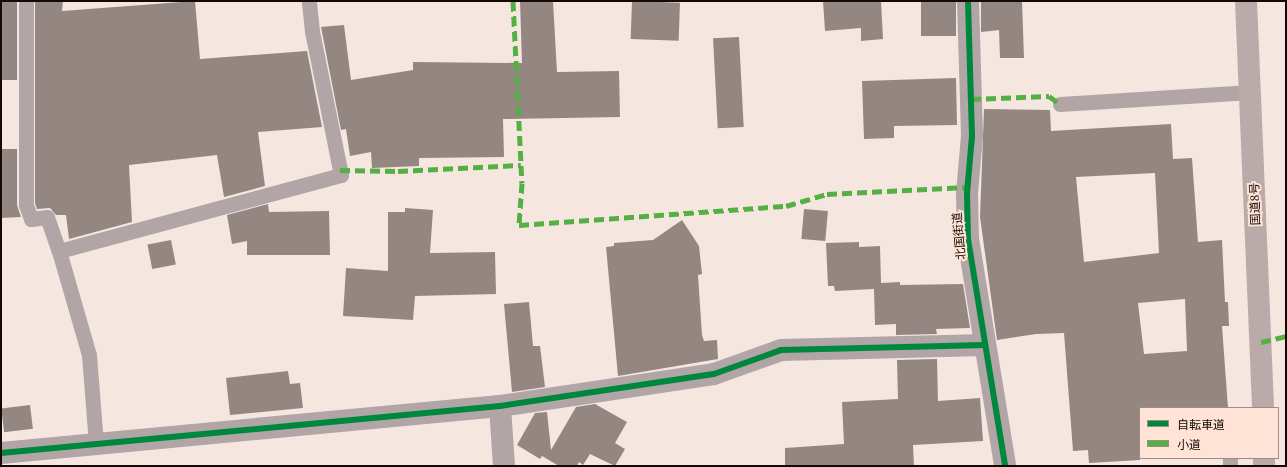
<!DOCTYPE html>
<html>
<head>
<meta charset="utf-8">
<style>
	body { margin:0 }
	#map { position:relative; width:1287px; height:467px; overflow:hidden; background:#f6e6e0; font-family:Lora,"Noto Sans JP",serif }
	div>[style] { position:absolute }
	.building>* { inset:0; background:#948782; transform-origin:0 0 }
	.lane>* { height:15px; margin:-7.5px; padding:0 7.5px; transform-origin:7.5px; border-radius:7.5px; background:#b2a5a6 }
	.street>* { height:22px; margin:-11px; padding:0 11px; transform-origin:11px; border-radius:11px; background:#b2a5a6 }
	.highway>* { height:22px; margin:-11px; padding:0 11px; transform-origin:11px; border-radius:11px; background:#baabaa }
	.quiet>* { height:5px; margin-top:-2.5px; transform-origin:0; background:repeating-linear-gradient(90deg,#55b044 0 10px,transparent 0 15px) }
	.cycleway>* { height:6px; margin:-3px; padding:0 3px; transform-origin:3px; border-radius:3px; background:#00873e }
	span { translate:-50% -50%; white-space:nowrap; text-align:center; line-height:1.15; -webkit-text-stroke:4px #ffe3d7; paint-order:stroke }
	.street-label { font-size:12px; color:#140905 }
	.frame { position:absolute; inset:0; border:2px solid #140905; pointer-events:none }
	.legend { position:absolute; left:1139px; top:407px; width:140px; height:52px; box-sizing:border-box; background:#ffe3d7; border:1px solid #a18c83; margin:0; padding:5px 7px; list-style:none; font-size:12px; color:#140905 }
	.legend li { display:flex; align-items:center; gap:8px; height:20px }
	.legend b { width:20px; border:1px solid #a18c83 }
</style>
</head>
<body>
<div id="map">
	<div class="building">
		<i style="left:1px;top:1px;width:16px;height:79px"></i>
		<i style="clip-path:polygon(35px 1px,63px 1px,62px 11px,195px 1px,200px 59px,307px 51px,322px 127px,258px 132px,265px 186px,224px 197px,217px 155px,129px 165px,132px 222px,69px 239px,66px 215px,56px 215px,50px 208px,37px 209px,35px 203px)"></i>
		<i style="clip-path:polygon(520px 1px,553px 1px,557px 72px,619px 71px,620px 117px,503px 119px,504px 157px,419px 158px,419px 166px,372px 168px,371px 152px,350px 156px,346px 129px,341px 130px,321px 27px,344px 25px,351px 80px,413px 70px,413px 62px,522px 63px)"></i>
		<i style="left:632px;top:1px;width:48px;height:38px;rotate:2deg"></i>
		<i style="clip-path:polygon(823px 1px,881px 1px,883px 39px,861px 41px,861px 28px,825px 31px)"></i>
		<i style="left:921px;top:1px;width:35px;height:35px"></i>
		<i style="clip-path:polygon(981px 1px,1022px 1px,1024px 58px,1000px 58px,999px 30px,981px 32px)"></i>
		<i style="left:739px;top:37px;width:90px;height:26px;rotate:87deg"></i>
		<i style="clip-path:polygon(956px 78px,957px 125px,894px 126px,894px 138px,864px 139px,862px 81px)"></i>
		<i style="clip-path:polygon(evenodd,984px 109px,1050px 110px,1051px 131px,1171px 124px,1173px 159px,1192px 158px,1198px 242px,1222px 240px,1225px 302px,1228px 302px,1229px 326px,1222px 326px,1228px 408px,1140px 408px,1140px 460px,1089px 463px,1088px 450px,1073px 451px,1064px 333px,1036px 334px,997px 340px,980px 217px,984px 109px,1155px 173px,1159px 253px,1084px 262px,1076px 177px,1155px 173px,984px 109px,1185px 299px,1187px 351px,1144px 354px,1138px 303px,1185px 299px)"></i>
		<i style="clip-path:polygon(1px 149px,17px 149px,17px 205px,21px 217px,1px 218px)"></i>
		<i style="clip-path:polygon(268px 204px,269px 212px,329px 211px,330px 255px,247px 255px,247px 241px,232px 244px,227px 215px)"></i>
		<i style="clip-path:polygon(405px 208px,433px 210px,430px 253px,495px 252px,496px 294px,415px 296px,413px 320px,343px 316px,346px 268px,388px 271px,388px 212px,405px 212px)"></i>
		<i style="left:804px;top:209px;width:24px;height:30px;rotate:5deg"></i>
		<i style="clip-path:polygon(682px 220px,699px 246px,702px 274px,698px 275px,702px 335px,704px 341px,717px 340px,718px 359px,618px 376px,606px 247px,614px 246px,614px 243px,653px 240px)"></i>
		<i style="left:171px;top:240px;width:25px;height:24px;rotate:79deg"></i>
		<i style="clip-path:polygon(859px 242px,859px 247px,880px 246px,881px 283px,900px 282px,900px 285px,963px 284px,970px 328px,936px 329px,937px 334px,896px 335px,896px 324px,875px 325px,874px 289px,835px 291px,834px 286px,828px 286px,826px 243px)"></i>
		<i style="clip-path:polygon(529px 302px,533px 346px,540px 346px,545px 387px,512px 392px,504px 304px)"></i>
		<i style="clip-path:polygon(937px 359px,938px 401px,980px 398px,983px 441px,913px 445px,914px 466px,785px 466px,785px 448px,844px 444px,842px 402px,898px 399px,897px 360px)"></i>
		<i style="clip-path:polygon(288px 371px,290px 384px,300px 383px,303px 408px,230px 415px,226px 378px)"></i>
		<i style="clip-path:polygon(595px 404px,627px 422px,615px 443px,625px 449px,615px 466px,590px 454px,583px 465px,579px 462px,577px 466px,559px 466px,542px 456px,540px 459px,517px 445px,535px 413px,547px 412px,551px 450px,576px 407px)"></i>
		<i style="left:30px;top:405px;width:24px;height:29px;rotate:83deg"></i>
	</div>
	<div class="lane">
		<i style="left:26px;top:1px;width:204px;rotate:90deg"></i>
		<i style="left:26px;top:205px;width:15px;rotate:70deg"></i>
		<i style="left:31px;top:219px;width:16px;rotate:-7deg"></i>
		<i style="left:47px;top:217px;width:36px;rotate:71deg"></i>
		<i style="left:1060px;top:104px;width:191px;rotate:-3.6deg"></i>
		<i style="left:96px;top:444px;width:89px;rotate:-94.5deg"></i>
		<i style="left:89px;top:355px;width:108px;rotate:-106.1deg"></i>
		<i style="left:59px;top:251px;width:292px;rotate:-15.1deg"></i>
		<i style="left:341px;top:175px;width:147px;rotate:-101.4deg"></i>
		<i style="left:312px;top:31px;width:30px;rotate:-96deg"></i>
		<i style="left:1230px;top:466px;width:8px;rotate:-90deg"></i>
	</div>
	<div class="street">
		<i style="left:968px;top:1px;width:135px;rotate:88.3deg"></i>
		<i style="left:972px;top:136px;width:57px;rotate:95deg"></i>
		<i style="left:967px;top:193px;width:46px;rotate:88.8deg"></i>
		<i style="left:968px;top:239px;width:230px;rotate:80.7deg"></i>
		<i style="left:500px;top:406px;width:60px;rotate:86.2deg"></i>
		<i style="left:1px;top:453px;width:501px;rotate:-5.38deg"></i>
		<i style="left:500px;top:406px;width:216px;rotate:-8.5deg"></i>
		<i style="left:714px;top:374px;width:71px;rotate:-19.7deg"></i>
		<i style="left:781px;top:350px;width:204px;rotate:-1.4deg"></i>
	</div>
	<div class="highway">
		<i style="left:1246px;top:1px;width:407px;rotate:87.6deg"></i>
		<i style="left:1264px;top:458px;width:8px;rotate:90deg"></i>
	</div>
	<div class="quiet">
		<i style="left:513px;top:1px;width:182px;rotate:87.2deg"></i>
		<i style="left:522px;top:183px;width:42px;rotate:94.1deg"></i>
		<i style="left:519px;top:225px;width:268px;rotate:-4.1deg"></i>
		<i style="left:786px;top:206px;width:43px;rotate:-16.3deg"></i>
		<i style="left:827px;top:194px;width:140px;rotate:-2.9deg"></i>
		<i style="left:971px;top:99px;width:78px;rotate:-2.2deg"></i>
		<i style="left:1049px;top:96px;width:14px;rotate:36deg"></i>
		<i style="left:340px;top:170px;width:58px;rotate:1deg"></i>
		<i style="left:398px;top:171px;width:123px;rotate:-2.8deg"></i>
		<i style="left:1261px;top:342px;width:26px;rotate:-13deg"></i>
	</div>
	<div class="cycleway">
		<i style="left:968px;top:1px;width:135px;rotate:88.3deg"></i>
		<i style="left:972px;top:136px;width:57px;rotate:95deg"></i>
		<i style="left:967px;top:193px;width:46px;rotate:88.8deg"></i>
		<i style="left:968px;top:239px;width:230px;rotate:80.7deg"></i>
		<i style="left:1px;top:453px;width:501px;rotate:-5.38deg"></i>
		<i style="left:500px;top:406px;width:216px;rotate:-8.5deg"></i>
		<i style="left:714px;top:374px;width:71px;rotate:-19.7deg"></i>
		<i style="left:781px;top:350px;width:204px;rotate:-1.4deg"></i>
	</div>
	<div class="street-label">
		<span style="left:1255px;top:204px;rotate:-92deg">国道8号</span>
		<span style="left:959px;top:236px;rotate:-95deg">北国街道</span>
	</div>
	<div class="frame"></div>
	<ul class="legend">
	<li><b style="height:5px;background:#00873e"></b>自転車道</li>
	<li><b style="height:5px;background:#55b044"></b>小道</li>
	</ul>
</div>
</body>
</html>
